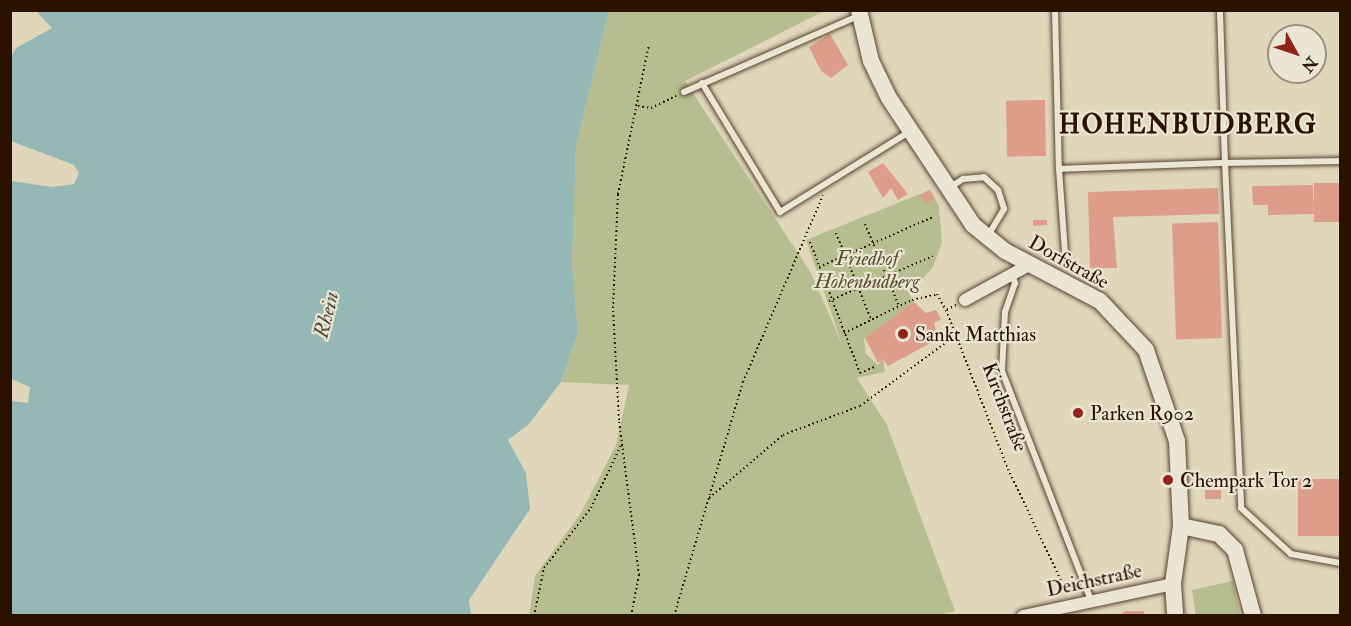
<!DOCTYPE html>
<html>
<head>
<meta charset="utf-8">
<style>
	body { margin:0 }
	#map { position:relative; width:1351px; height:626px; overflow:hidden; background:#e0d7bb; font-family:"IM FELL Double Pica",serif }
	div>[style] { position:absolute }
	.green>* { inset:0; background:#b6bd8e }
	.water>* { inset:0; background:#95b8b6 }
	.building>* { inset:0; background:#dd9d8a; transform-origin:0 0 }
	.path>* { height:2px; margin-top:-1px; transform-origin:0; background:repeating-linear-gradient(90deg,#2a1100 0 1.5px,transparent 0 4.5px) }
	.roads { filter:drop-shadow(0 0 2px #58422f) drop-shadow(0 0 2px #58422f) }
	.lane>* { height:6px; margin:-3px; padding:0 3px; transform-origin:3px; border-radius:3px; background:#ebe5d3 }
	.street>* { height:12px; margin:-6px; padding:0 6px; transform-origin:6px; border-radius:6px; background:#ebe5d3 }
	.secondary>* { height:16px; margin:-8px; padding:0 8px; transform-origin:8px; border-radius:8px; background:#ebe5d3 }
	.dots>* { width:16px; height:16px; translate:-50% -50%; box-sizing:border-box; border:3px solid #ebe5d3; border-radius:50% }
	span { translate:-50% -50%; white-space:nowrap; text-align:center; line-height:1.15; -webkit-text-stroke:4.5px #ebe5d3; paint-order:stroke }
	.park-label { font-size:20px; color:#5b4d32; font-style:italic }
	.street-label { font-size:20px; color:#2a1100 }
	.poi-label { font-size:20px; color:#2a1100 }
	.left { translate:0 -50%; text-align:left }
	.water-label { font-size:21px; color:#4f4b40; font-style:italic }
	.district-label { font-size:26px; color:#2a1100; font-weight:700; letter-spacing:1.5px }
	.frame { position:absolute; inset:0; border:12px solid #2a1100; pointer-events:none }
	.north { position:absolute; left:1267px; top:24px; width:60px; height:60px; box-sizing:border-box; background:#ebe5d3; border:2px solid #9e907f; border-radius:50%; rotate:130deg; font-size:16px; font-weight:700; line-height:24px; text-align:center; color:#2a1100 }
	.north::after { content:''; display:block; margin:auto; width:21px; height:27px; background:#8f2418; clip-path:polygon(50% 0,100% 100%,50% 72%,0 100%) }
</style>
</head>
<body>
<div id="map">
	<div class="green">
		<i style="clip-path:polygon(609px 11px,824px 11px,685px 81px,811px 273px,842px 344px,806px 240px,930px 190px,939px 206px,942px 242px,933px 267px,909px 294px,914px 302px,864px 339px,866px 354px,878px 365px,883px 359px,885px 372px,857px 378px,887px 425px,955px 611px,935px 616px,529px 616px,535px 576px,581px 513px,616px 445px,629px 385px,561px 382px,578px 333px,572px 264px,576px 145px)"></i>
		<i style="clip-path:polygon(1233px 581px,1240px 615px,1196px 615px,1192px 590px)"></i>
	</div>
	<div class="water">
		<i style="clip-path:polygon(36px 11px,609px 11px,576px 145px,572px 264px,578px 333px,561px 382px,529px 424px,508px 440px,526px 473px,530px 509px,469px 600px,471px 615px,11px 615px,11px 401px,28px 403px,30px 387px,11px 379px,11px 181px,52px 187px,74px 184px,79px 173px,74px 165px,11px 141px,11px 57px,16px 48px,52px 28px)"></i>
	</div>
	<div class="building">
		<i style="clip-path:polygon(830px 34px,848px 65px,831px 78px,821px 71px,809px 47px)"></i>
		<i style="left:1045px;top:100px;width:56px;height:39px;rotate:89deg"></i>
		<i style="clip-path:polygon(883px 163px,908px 194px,898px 200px,891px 188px,883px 198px,868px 172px)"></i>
		<i style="left:1340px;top:183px;width:39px;height:26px;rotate:90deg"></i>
		<i style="clip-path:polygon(1313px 185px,1314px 214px,1268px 215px,1268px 205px,1253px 205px,1252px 186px)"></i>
		<i style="clip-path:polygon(1218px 188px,1219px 214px,1113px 217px,1117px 268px,1090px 268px,1088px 192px)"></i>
		<i style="left:930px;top:190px;width:10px;height:11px;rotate:61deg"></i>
		<i style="clip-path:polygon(1033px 220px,1047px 220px,1047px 225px,1033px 226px)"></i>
		<i style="left:1218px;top:222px;width:116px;height:46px;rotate:88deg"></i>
		<i style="clip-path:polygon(914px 302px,926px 313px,936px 310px,941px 319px,934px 323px,938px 339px,888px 366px,883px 359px,878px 363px,865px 338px)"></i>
		<i style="left:1340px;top:479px;width:57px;height:42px;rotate:90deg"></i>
		<i style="left:1205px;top:490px;width:16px;height:9px"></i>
		<i style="clip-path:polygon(1125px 611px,1144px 611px,1144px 616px,1118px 616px)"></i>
	</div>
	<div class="path">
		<i style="left:638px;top:106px;width:13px;rotate:9deg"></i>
		<i style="left:651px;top:108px;width:28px;rotate:-26deg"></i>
		<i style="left:865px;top:224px;width:89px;rotate:67.5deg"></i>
		<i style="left:836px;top:233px;width:93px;rotate:67.9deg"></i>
		<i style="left:810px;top:242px;width:140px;rotate:69.1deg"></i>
		<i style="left:860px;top:373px;width:16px;rotate:-22deg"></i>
		<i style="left:819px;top:267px;width:124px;rotate:-23.7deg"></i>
		<i style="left:829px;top:301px;width:113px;rotate:-23.4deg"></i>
		<i style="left:956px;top:305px;width:11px;rotate:153deg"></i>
		<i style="left:946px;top:310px;width:171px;rotate:68.7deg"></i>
		<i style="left:1008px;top:469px;width:137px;rotate:64.6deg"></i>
		<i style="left:844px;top:333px;width:76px;rotate:-25.9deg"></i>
		<i style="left:912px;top:300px;width:26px;rotate:-13deg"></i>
		<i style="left:937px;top:294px;width:18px;rotate:61deg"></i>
		<i style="left:709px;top:498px;width:97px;rotate:-40.4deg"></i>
		<i style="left:783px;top:435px;width:82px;rotate:-20.6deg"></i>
		<i style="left:860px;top:406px;width:119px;rotate:-36.5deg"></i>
		<i style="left:534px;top:616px;width:49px;rotate:-78.2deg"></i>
		<i style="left:544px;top:568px;width:76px;rotate:-51.9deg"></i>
		<i style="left:591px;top:508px;width:72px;rotate:-64.5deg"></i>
		<i style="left:631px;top:616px;width:42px;rotate:-79deg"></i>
		<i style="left:639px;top:575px;width:156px;rotate:-97.4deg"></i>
		<i style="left:619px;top:420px;width:112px;rotate:-93.1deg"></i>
		<i style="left:613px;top:308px;width:114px;rotate:-87.5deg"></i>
		<i style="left:618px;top:194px;width:153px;rotate:-78.3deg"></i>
		<i style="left:674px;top:616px;width:244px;rotate:-73.6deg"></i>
		<i style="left:743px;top:382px;width:203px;rotate:-66.8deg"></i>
	</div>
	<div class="roads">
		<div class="lane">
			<i style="left:1055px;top:10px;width:159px;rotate:88.6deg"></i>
			<i style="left:1059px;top:169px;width:166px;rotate:-2.1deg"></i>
			<i style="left:1225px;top:163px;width:153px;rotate:-91.9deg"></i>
			<i style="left:702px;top:83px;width:151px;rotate:58.8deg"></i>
			<i style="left:780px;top:212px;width:152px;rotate:-31.8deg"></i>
			<i style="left:684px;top:92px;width:190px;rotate:-23.6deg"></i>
			<i style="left:1340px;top:161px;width:115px;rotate:179deg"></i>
			<i style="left:1225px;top:163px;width:345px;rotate:87.3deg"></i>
			<i style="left:1241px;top:508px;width:68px;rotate:42.6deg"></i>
			<i style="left:1291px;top:554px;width:50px;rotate:10.4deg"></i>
			<i style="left:1059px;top:169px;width:83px;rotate:85.9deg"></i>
			<i style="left:949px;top:188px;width:17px;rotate:-33deg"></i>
			<i style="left:963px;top:179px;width:21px;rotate:-5deg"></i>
			<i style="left:984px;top:177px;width:19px;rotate:43deg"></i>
			<i style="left:998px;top:190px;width:20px;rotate:72deg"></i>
			<i style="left:1004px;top:209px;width:33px;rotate:121deg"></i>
			<i style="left:1012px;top:275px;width:9px;rotate:69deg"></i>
			<i style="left:1015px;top:283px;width:31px;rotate:109deg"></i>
			<i style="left:1005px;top:312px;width:59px;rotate:92.9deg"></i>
			<i style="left:1002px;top:371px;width:246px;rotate:68.8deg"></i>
		</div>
		<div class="street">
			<i style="left:965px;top:300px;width:75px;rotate:-28.6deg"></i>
			<i style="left:1023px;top:616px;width:153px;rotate:-12deg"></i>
		</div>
		<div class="secondary">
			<i style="left:859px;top:10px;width:52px;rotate:76.8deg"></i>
			<i style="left:871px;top:61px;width:41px;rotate:64.1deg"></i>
			<i style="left:889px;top:98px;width:152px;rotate:56.5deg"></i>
			<i style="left:973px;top:225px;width:41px;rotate:39.1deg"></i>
			<i style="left:1005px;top:251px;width:107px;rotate:27.8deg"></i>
			<i style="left:1100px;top:301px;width:67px;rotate:46.8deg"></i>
			<i style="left:1146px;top:350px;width:96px;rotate:71.2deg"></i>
			<i style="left:1177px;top:441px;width:85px;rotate:87.3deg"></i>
			<i style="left:1181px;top:526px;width:59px;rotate:97.9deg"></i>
			<i style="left:1173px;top:584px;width:32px;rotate:86deg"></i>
			<i style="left:1181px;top:526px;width:39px;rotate:12deg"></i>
			<i style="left:1219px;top:534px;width:23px;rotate:45deg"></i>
			<i style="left:1235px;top:550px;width:68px;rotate:74.7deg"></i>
		</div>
	</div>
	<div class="dots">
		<i style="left:903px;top:334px;background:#8f2418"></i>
		<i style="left:1078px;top:413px;background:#8f2418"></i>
		<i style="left:1168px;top:480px;background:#8f2418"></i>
	</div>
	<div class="park-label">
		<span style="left:867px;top:270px">Friedhof<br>Hohenbudberg</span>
	</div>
	<div class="street-label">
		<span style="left:1069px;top:262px;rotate:29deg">Dorfstraße</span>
		<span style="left:1005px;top:407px;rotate:69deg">Kirchstraße</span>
		<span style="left:1094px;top:580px;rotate:-12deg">Deichstraße</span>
	</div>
	<div class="poi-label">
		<span class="left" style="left:915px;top:334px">Sankt Matthias</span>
		<span class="left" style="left:1090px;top:413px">Parken R902</span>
		<span class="left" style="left:1180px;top:480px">Chempark Tor 2</span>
	</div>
	<div class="water-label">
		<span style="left:327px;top:315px;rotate:-76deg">Rhein</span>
	</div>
	<div class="district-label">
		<span style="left:1188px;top:126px">HOHENBUDBERG</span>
	</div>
	<div class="frame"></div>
	<div class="north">N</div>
</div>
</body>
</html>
